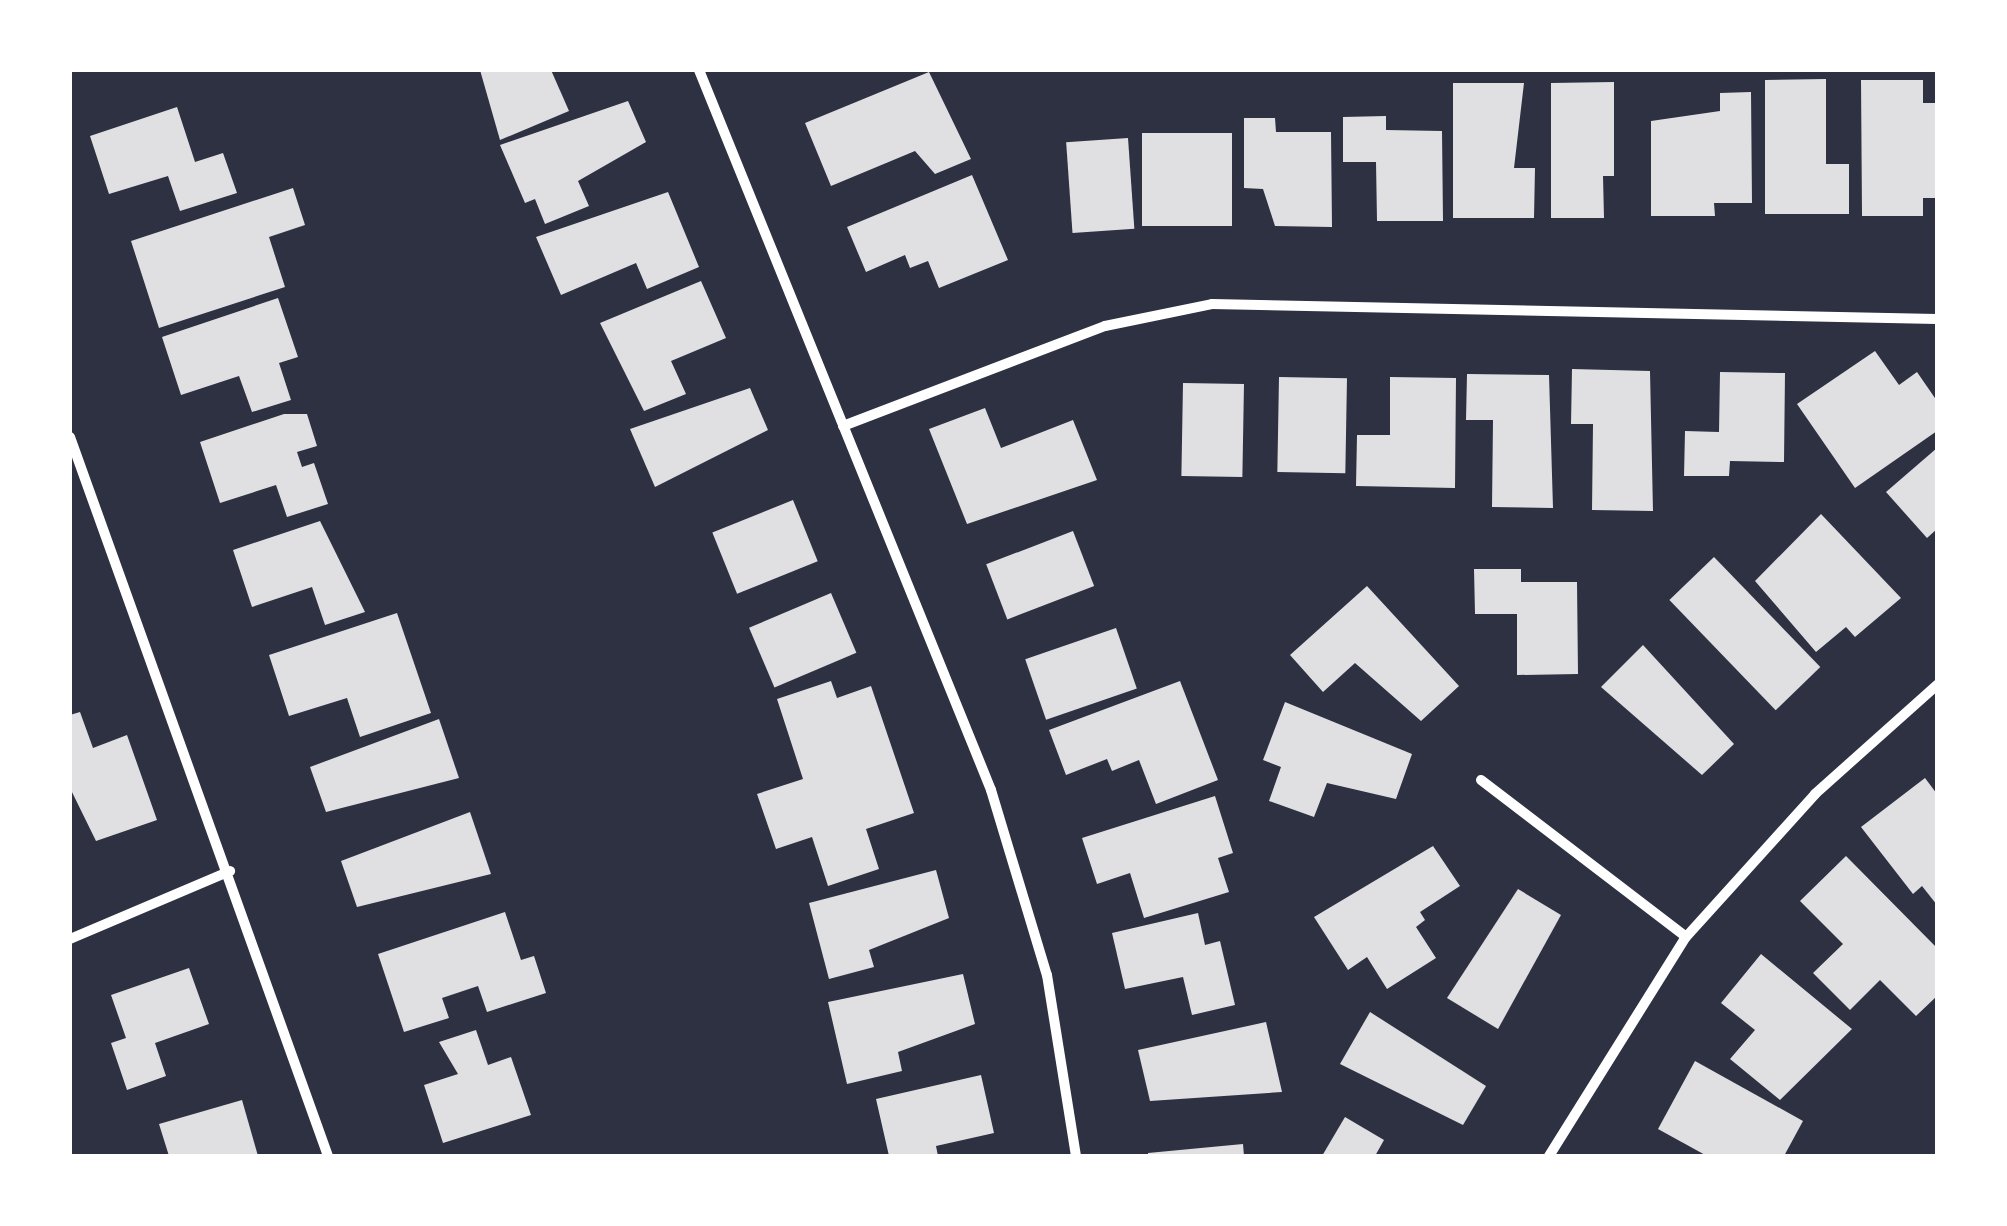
<!DOCTYPE html>
<html>
<head>
<meta charset="utf-8">
<style>
	body { margin:0 }
	#map { position:relative; width:2007px; height:1226px; overflow:hidden; background:#2d3142; font-family:Inter,sans-serif }
	div>[style] { position:absolute }
	.building>* { inset:0; background:#e0e0e3; transform-origin:0 0 }
	.minor>* { height:10px; margin:-5px; padding:0 5px; transform-origin:5px; border-radius:5px; background:#fff }
	span { translate:-50% -50%; white-space:nowrap; text-align:center; line-height:1.15; -webkit-text-stroke:8px #fff; paint-order:stroke }
	.frame { position:absolute; inset:0; border:72px solid #fff; pointer-events:none }
</style>
</head>
<body>
<div id="map">
	<div class="building">
		<i style="clip-path:polygon(480px 70px,551px 70px,569px 111px,500px 140px)"></i>
		<i style="clip-path:polygon(929px 72px,971px 159px,935px 174px,915px 151px,831px 186px,805px 123px)"></i>
		<i style="clip-path:polygon(1826px 79px,1826px 164px,1849px 164px,1849px 214px,1765px 214px,1765px 80px)"></i>
		<i style="clip-path:polygon(1861px 80px,1923px 80px,1923px 103px,1937px 103px,1937px 198px,1923px 198px,1923px 216px,1862px 216px)"></i>
		<i style="clip-path:polygon(1614px 82px,1614px 176px,1603px 176px,1604px 218px,1551px 218px,1551px 83px)"></i>
		<i style="clip-path:polygon(1453px 83px,1524px 83px,1514px 168px,1535px 168px,1534px 218px,1453px 218px)"></i>
		<i style="clip-path:polygon(1751px 92px,1752px 203px,1714px 203px,1715px 216px,1651px 216px,1651px 121px,1720px 111px,1720px 93px)"></i>
		<i style="clip-path:polygon(628px 101px,646px 142px,578px 181px,589px 206px,545px 224px,535px 199px,525px 203px,500px 145px)"></i>
		<i style="clip-path:polygon(177px 107px,195px 162px,223px 153px,237px 193px,180px 211px,168px 176px,109px 194px,90px 136px)"></i>
		<i style="clip-path:polygon(1386px 116px,1386px 130px,1442px 131px,1443px 221px,1377px 221px,1376px 162px,1343px 162px,1343px 117px)"></i>
		<i style="clip-path:polygon(1244px 118px,1275px 118px,1276px 132px,1331px 132px,1332px 227px,1275px 226px,1263px 189px,1244px 188px)"></i>
		<i style="left:1142px;top:133px;width:90px;height:93px"></i>
		<i style="left:1128px;top:138px;width:91px;height:62px;rotate:86deg"></i>
		<i style="clip-path:polygon(972px 175px,1008px 260px,939px 288px,928px 261px,910px 268px,905px 255px,866px 272px,847px 227px)"></i>
		<i style="clip-path:polygon(293px 188px,305px 225px,269px 237px,285px 287px,159px 328px,131px 241px)"></i>
		<i style="clip-path:polygon(668px 192px,699px 267px,647px 289px,636px 263px,561px 295px,536px 237px)"></i>
		<i style="clip-path:polygon(701px 281px,726px 338px,671px 361px,686px 394px,644px 411px,600px 323px)"></i>
		<i style="clip-path:polygon(278px 298px,298px 357px,279px 363px,291px 400px,252px 412px,239px 376px,181px 395px,162px 337px)"></i>
		<i style="clip-path:polygon(1875px 351px,1899px 385px,1917px 372px,1937px 401px,1937px 431px,1855px 488px,1797px 404px)"></i>
		<i style="clip-path:polygon(1572px 369px,1650px 371px,1653px 511px,1592px 510px,1593px 424px,1571px 424px)"></i>
		<i style="clip-path:polygon(1720px 372px,1785px 373px,1784px 462px,1730px 461px,1729px 476px,1684px 476px,1685px 431px,1719px 432px)"></i>
		<i style="clip-path:polygon(1467px 374px,1549px 375px,1553px 508px,1492px 507px,1493px 420px,1466px 420px)"></i>
		<i style="left:1279px;top:377px;width:68px;height:95px;rotate:1deg"></i>
		<i style="clip-path:polygon(1390px 377px,1456px 378px,1455px 488px,1356px 486px,1357px 435px,1390px 435px)"></i>
		<i style="left:1183px;top:383px;width:61px;height:93px;rotate:1deg"></i>
		<i style="clip-path:polygon(750px 388px,768px 430px,655px 487px,630px 429px)"></i>
		<i style="clip-path:polygon(985px 408px,1001px 448px,1073px 420px,1097px 480px,967px 524px,929px 429px)"></i>
		<i style="clip-path:polygon(284px 414px,307px 414px,317px 446px,297px 452px,302px 467px,314px 463px,328px 504px,287px 517px,276px 485px,220px 503px,200px 442px)"></i>
		<i style="clip-path:polygon(1937px 448px,1937px 529px,1927px 538px,1886px 492px)"></i>
		<i style="left:793px;top:500px;width:66px;height:87px;rotate:68deg"></i>
		<i style="clip-path:polygon(1821px 514px,1901px 598px,1855px 637px,1846px 627px,1816px 652px,1755px 581px)"></i>
		<i style="clip-path:polygon(320px 521px,365px 612px,325px 625px,312px 587px,252px 607px,233px 550px)"></i>
		<i style="left:1073px;top:531px;width:59px;height:93px;rotate:69deg"></i>
		<i style="left:1714px;top:557px;width:153px;height:62px;rotate:46deg"></i>
		<i style="clip-path:polygon(1474px 569px,1521px 569px,1521px 582px,1577px 582px,1578px 674px,1517px 675px,1517px 614px,1475px 614px)"></i>
		<i style="clip-path:polygon(1367px 586px,1459px 686px,1421px 721px,1355px 663px,1323px 692px,1290px 655px)"></i>
		<i style="left:831px;top:593px;width:65px;height:89px;rotate:67deg"></i>
		<i style="clip-path:polygon(397px 613px,431px 713px,360px 737px,347px 698px,289px 716px,269px 655px)"></i>
		<i style="left:1116px;top:628px;width:64px;height:96px;rotate:71deg"></i>
		<i style="clip-path:polygon(1643px 645px,1734px 744px,1702px 775px,1601px 687px)"></i>
		<i style="clip-path:polygon(831px 681px,837px 698px,871px 686px,914px 813px,866px 829px,879px 869px,828px 886px,812px 837px,776px 849px,757px 794px,803px 779px,777px 699px)"></i>
		<i style="clip-path:polygon(1180px 681px,1218px 780px,1156px 804px,1139px 760px,1112px 771px,1107px 759px,1066px 775px,1049px 730px)"></i>
		<i style="clip-path:polygon(1285px 702px,1412px 754px,1396px 799px,1327px 783px,1314px 817px,1269px 801px,1281px 767px,1263px 760px)"></i>
		<i style="clip-path:polygon(80px 712px,93px 748px,127px 735px,157px 820px,96px 841px,70px 788px,70px 715px)"></i>
		<i style="clip-path:polygon(439px 719px,459px 778px,326px 812px,310px 767px)"></i>
		<i style="clip-path:polygon(1925px 778px,1937px 794px,1937px 905px,1922px 886px,1913px 894px,1861px 827px)"></i>
		<i style="clip-path:polygon(1215px 796px,1233px 853px,1218px 858px,1229px 892px,1144px 918px,1130px 873px,1097px 884px,1082px 838px)"></i>
		<i style="clip-path:polygon(470px 812px,491px 874px,357px 907px,341px 861px)"></i>
		<i style="clip-path:polygon(1433px 846px,1460px 886px,1420px 912px,1425px 920px,1416px 927px,1436px 958px,1387px 989px,1367px 957px,1348px 970px,1314px 917px)"></i>
		<i style="clip-path:polygon(1846px 856px,1937px 948px,1937px 996px,1916px 1016px,1880px 980px,1850px 1010px,1813px 973px,1843px 944px,1800px 901px)"></i>
		<i style="clip-path:polygon(936px 870px,949px 918px,869px 950px,874px 967px,829px 979px,809px 903px)"></i>
		<i style="clip-path:polygon(1518px 889px,1561px 915px,1498px 1029px,1447px 998px)"></i>
		<i style="clip-path:polygon(505px 912px,521px 960px,534px 956px,546px 993px,487px 1012px,478px 986px,442px 998px,449px 1018px,404px 1032px,378px 954px)"></i>
		<i style="clip-path:polygon(1198px 913px,1205px 945px,1220px 941px,1235px 1005px,1192px 1015px,1183px 977px,1125px 989px,1112px 933px)"></i>
		<i style="clip-path:polygon(1761px 954px,1852px 1029px,1780px 1100px,1730px 1059px,1755px 1030px,1721px 1003px)"></i>
		<i style="clip-path:polygon(189px 968px,209px 1024px,155px 1043px,166px 1076px,127px 1090px,111px 1043px,126px 1038px,111px 995px)"></i>
		<i style="clip-path:polygon(963px 974px,975px 1024px,898px 1052px,902px 1071px,847px 1084px,828px 1002px)"></i>
		<i style="clip-path:polygon(1370px 1012px,1486px 1086px,1463px 1125px,1340px 1064px)"></i>
		<i style="clip-path:polygon(1266px 1022px,1282px 1092px,1150px 1101px,1138px 1050px)"></i>
		<i style="clip-path:polygon(476px 1030px,488px 1065px,511px 1057px,531px 1115px,443px 1143px,424px 1085px,458px 1074px,439px 1042px)"></i>
		<i style="clip-path:polygon(1695px 1061px,1803px 1121px,1784px 1156px,1707px 1156px,1658px 1129px)"></i>
		<i style="clip-path:polygon(981px 1075px,994px 1133px,936px 1146px,938px 1156px,889px 1156px,876px 1099px)"></i>
		<i style="clip-path:polygon(242px 1100px,258px 1156px,169px 1156px,159px 1124px)"></i>
		<i style="clip-path:polygon(1345px 1117px,1384px 1140px,1375px 1156px,1322px 1156px)"></i>
		<i style="clip-path:polygon(1243px 1144px,1244px 1156px,1148px 1156px,1148px 1153px)"></i>
	</div>
	<div class="minor">
		<i style="left:699px;top:70px;width:777px;rotate:67.92deg"></i>
		<i style="left:991px;top:790px;width:193px;rotate:73.2deg"></i>
		<i style="left:1047px;top:975px;width:183px;rotate:80.9deg"></i>
		<i style="left:843px;top:426px;width:280px;rotate:-20.9deg"></i>
		<i style="left:1105px;top:326px;width:109px;rotate:-11.6deg"></i>
		<i style="left:1212px;top:304px;width:725px;rotate:1.19deg"></i>
		<i style="left:70px;top:437px;width:764px;rotate:70.26deg"></i>
		<i style="left:1481px;top:780px;width:258px;rotate:37.4deg"></i>
		<i style="left:70px;top:939px;width:174px;rotate:-23deg"></i>
		<i style="left:1549px;top:1156px;width:258px;rotate:-58deg"></i>
		<i style="left:1686px;top:937px;width:193px;rotate:-47.9deg"></i>
		<i style="left:1815px;top:794px;width:164px;rotate:-41.8deg"></i>
	</div>
	<div class="frame"></div>
</div>
</body>
</html>
